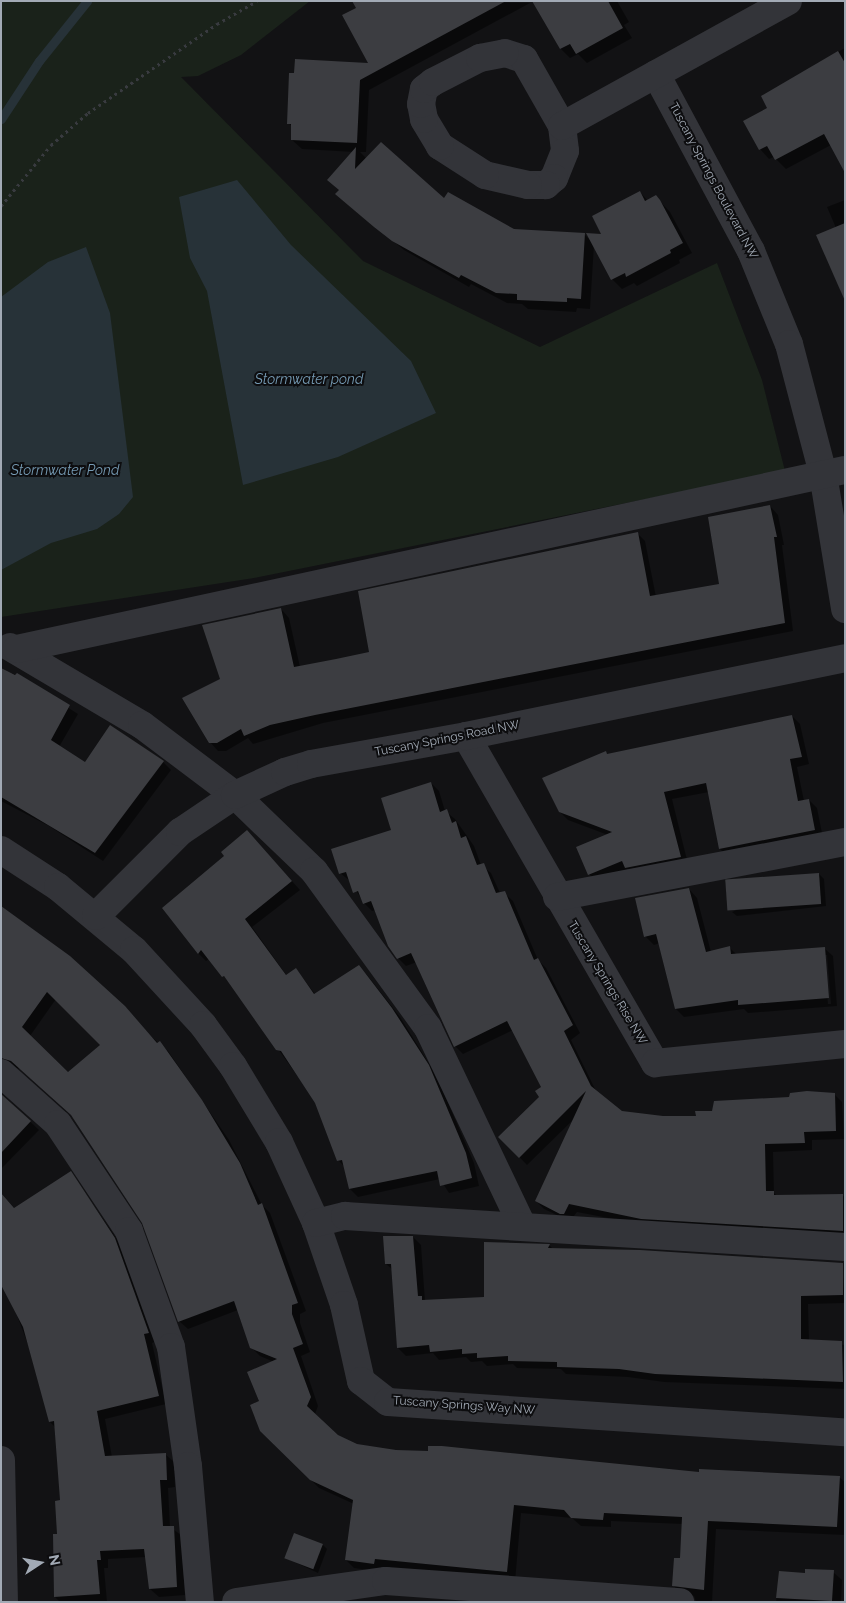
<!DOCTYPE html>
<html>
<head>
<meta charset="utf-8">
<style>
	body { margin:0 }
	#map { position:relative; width:846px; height:1603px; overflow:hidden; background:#121214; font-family:Raleway,sans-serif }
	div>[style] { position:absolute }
	.green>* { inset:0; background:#1a221a }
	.water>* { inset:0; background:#273238 }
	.shadow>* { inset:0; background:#0007 }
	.stream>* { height:9px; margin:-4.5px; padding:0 4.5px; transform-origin:4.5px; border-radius:4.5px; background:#273238 }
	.building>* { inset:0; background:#3c3d41; transform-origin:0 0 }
	.path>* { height:3px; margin-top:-1.5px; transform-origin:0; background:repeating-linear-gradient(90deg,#393b40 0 2.5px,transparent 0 6.5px) }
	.minor>* { height:28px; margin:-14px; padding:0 14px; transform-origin:14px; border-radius:14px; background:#333439 }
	span { translate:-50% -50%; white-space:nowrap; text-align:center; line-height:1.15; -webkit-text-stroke:4px #0d0d0f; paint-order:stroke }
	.street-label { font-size:12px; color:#a2aab5 }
	.water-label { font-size:14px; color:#769bb4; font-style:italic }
	.frame { position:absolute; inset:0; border:2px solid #a2aab5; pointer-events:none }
	.north { position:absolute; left:15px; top:1538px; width:50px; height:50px; -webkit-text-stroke:4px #0d0d0f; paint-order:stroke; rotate:79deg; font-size:14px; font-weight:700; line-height:20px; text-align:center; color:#a2aab5 }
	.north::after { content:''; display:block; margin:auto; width:18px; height:22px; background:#a2aab5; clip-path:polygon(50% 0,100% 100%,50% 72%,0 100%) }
</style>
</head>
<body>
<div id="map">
	<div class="green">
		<i style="clip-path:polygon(1px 1px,310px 1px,241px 55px,198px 76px,181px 77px,363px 261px,540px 347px,717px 263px,762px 380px,785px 471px,254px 578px,1px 617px)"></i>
	</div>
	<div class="water">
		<i style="clip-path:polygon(237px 180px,291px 245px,411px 361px,436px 413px,338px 457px,243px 485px,207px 291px,190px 258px,179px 197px)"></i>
		<i style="clip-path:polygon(86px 247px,110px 313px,133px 497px,119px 514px,97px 529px,51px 543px,1px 570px,1px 297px,48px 262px)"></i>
	</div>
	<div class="shadow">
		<i style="clip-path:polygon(361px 1px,530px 3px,369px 90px,366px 152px,360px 152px,367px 159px,445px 200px,514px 230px,584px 234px,592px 242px,603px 235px,640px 192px,648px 201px,656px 197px,670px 212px,692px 253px,679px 260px,680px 263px,637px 286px,634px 283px,622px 289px,612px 279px,594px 245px,590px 309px,577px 308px,576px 312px,528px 309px,522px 304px,507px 303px,471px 284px,469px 287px,404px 250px,347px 203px,340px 191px,354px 152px,302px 149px,292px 140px,293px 127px,288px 123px,370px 64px,357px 9px)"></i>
		<i style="clip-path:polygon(534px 1px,617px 1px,629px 22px,624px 25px,632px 38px,587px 63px,578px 54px,570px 58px,561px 49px)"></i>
		<i style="clip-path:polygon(845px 48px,845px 154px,831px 145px,786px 169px,774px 157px,769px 159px,760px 149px,768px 109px,814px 65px)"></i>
		<i style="clip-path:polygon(845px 200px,845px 301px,818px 235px,836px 228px,827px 207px)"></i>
		<i style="clip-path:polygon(770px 506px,778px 515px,784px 545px,782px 545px,793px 631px,323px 723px,253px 744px,248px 738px,226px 751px,218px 751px,210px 742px,221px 679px,281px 609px,289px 618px,300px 667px,371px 653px,637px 533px,645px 541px,656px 597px,720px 585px)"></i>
		<i style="clip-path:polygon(1px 670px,17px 675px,78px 714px,59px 747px,85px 764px,163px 762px,171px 770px,103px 861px,49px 826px,1px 801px)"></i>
		<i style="clip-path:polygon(792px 716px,800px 724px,809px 764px,797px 767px,804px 801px,809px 800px,817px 808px,823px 838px,728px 857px,720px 849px,709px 792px,672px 799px,688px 864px,634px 876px,628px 869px,597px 882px,589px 874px,608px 835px,568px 820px,560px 812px,608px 755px)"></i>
		<i style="clip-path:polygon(431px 783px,439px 791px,445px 811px,455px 819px,474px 846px,481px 865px,491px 873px,500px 893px,504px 893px,513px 901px,538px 960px,546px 968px,580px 1033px,571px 1040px,597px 1093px,622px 1112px,663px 1118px,697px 1117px,791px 1098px,834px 1094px,842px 1102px,844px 1139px,812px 1140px,812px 1150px,773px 1152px,774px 1193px,777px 1196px,842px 1195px,845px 1197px,845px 1238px,650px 1226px,577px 1212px,570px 1221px,544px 1209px,536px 1201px,575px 1118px,527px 1165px,500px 1137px,540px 1097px,543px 1087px,513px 1030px,463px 1054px,455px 1046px,417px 962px,406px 966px,398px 958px,376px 910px,372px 911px,364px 903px,350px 881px,340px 873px,392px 831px)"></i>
		<i style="clip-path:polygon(255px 840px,300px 890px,252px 927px,287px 976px,296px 969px,315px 994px,359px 967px,367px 975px,400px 1017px,436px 1075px,474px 1163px,479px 1186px,449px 1193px,440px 1179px,358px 1197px,350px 1189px,345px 1167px,338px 1160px,317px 1103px,231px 984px,209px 959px,206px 961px,198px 953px)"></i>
		<i style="clip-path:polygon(819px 874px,824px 879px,826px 906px,737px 916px,732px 912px)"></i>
		<i style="clip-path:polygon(evenodd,689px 889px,697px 898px,711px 952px,730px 948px,737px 955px,824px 948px,833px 956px,837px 1006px,748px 1013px,744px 1009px,684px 1017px,676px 1009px,660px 943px,654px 945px,645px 936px,689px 889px,824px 955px,827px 955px,831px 1004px,828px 1004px,824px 955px)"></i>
		<i style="clip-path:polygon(evenodd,1px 908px,168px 1051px,229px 1140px,262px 1205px,270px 1213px,306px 1311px,300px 1314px,300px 1323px,310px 1352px,301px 1356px,318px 1406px,315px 1414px,337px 1436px,357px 1445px,395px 1452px,700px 1474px,839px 1477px,845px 1482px,845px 1535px,716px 1529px,712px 1602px,696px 1602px,694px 1596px,681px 1594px,673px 1585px,681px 1560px,683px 1524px,611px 1521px,611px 1527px,581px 1526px,572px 1518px,521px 1513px,515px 1582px,383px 1567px,382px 1572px,354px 1568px,346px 1560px,354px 1504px,319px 1488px,261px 1430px,261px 1401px,274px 1362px,260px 1356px,251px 1347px,238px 1310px,188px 1329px,179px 1321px,143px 1222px,73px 1117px,21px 1069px,5px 1066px,1px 1070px,1px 908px,56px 999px,102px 1045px,68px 1074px,30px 1036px,56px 999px)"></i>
		<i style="clip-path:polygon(1px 1094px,39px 1130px,1px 1169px)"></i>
		<i style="clip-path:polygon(71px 1173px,123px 1248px,157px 1341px,152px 1343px,166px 1404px,105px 1419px,112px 1457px,165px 1454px,174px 1462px,175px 1487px,168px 1488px,170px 1527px,181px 1535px,185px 1595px,159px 1597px,150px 1589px,146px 1557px,108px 1559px,108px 1568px,104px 1568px,107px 1602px,60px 1602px,55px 1597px,61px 1501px,55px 1427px,50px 1422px,40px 1376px,10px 1297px,1px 1283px,1px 1193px,15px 1209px)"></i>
		<i style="clip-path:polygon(413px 1237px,421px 1245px,425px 1301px,486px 1298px,485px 1243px,550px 1246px,554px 1250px,842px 1264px,845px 1303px,808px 1304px,809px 1340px,845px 1345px,845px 1389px,664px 1382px,628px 1377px,566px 1374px,561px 1369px,517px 1368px,513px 1364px,487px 1366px,482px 1361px,471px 1362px,466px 1357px,439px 1360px,433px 1353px,406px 1356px,398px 1348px,393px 1270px,386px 1264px)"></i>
		<i style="clip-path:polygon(323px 1545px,327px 1549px,318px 1573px,286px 1558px)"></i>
		<i style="clip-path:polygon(780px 1572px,806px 1574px,833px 1572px,842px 1580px,841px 1602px,776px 1602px)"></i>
	</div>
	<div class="stream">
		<i style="left:1px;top:119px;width:69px;rotate:-56.8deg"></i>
		<i style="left:39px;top:61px;width:77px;rotate:-51.3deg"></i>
	</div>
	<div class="building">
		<i style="clip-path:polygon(352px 1px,506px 1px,360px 80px,357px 143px,291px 140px,291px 124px,287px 124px,289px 73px,294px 73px,295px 59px,368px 63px,342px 15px,356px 8px)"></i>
		<i style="clip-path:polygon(532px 1px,608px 1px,623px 28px,576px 54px,570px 44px,560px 49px)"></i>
		<i style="clip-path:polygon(838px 51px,845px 63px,845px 173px,824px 134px,775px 160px,767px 146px,759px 150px,743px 121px,767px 108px,761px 96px)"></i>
		<i style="clip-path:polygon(381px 142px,444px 198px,448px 192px,514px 229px,585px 233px,581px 299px,567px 298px,567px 302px,517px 300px,517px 294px,496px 293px,461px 275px,459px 278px,392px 241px,374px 227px,335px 194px,339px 190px,327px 180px,356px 147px,355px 169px)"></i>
		<i style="clip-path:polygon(640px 191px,645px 201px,656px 195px,660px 200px,683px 243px,670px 250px,671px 253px,626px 277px,625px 273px,611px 280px,586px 233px,601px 234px,592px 216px)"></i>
		<i style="clip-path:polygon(845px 223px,845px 301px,816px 235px)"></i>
		<i style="clip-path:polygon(770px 505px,777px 537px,774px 537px,785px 623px,315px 715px,270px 725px,244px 736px,241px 729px,217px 743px,209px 743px,182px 698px,220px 679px,202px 625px,281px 608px,294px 667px,336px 659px,369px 652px,358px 591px,638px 532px,650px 596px,719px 584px,708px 517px)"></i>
		<i style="clip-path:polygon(1px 668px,15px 675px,17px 673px,70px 705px,51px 740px,85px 762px,110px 725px,164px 761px,95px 853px,1px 797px)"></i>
		<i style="clip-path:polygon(792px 715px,802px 757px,790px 759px,798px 801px,809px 799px,815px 830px,719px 849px,706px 783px,664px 792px,681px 857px,625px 868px,622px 861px,588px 875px,576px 847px,612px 832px,559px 812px,542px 778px,606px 751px,607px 754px)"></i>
		<i style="clip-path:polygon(431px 782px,440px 812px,447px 809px,452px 823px,456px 821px,461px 838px,466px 836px,477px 865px,484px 863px,496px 893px,505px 891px,534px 960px,538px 958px,573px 1025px,564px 1031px,591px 1086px,622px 1111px,663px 1116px,696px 1116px,695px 1111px,712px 1111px,714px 1101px,789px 1097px,790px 1093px,807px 1091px,835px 1093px,836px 1131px,804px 1132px,805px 1143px,765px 1144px,766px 1191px,774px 1191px,774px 1195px,843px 1194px,843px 1231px,641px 1219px,569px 1204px,564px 1214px,560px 1214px,535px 1201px,586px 1091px,519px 1158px,498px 1137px,539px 1097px,535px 1091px,541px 1087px,507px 1021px,454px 1047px,411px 953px,397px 959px,388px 946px,371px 901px,363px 904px,358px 891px,353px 893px,346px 872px,339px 874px,331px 849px,391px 830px,381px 798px)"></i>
		<i style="clip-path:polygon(247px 830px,292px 881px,245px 919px,286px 975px,296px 968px,314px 994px,359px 965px,392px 1008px,429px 1065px,466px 1153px,472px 1178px,440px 1186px,437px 1171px,349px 1189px,342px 1160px,337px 1161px,315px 1103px,281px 1051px,276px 1050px,224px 976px,222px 977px,201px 950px,198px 954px,162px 908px,224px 856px,221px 852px)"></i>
		<i style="left:819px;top:873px;width:31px;height:94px;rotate:86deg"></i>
		<i style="clip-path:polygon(689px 888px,706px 952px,730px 946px,731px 954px,825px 947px,829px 998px,738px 1005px,738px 1000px,675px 1009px,656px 934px,644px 937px,635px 898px)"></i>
		<i style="clip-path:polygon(evenodd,1px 906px,70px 956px,125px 1006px,157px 1043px,160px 1041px,202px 1100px,240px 1163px,258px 1205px,262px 1203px,298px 1303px,292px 1305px,292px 1314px,303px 1344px,293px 1348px,311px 1397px,307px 1406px,338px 1435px,357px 1444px,396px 1450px,428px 1451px,428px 1446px,442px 1446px,699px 1472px,699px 1469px,840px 1476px,837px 1527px,708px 1521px,704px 1590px,672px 1586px,674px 1558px,680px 1558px,682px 1517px,604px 1513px,603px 1520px,571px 1518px,564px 1510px,514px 1505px,507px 1572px,375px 1559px,374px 1564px,345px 1560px,353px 1500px,310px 1480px,260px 1431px,250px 1405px,259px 1401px,247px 1372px,277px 1359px,250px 1348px,234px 1301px,178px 1322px,142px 1223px,71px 1115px,11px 1061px,1px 1058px,1px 906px,47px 992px,100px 1045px,68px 1072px,22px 1027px,47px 992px)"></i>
		<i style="clip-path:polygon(1px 1094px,31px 1121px,1px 1153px)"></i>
		<i style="clip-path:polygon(71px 1171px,115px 1238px,149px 1333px,144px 1334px,159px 1396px,97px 1411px,105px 1456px,166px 1453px,167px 1480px,160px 1480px,163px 1526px,174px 1526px,177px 1587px,149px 1589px,144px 1549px,100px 1551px,101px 1560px,97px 1560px,100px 1594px,54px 1597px,53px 1534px,57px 1534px,55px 1501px,60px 1500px,54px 1421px,49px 1422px,23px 1327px,1px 1285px,1px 1193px,14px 1208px)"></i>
		<i style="clip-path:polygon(383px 1236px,413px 1236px,418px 1296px,422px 1296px,422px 1300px,484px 1297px,484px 1242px,550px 1244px,548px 1248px,640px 1250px,843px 1263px,843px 1295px,801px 1296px,801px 1339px,842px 1341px,843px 1382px,655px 1374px,619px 1369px,557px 1367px,557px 1362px,508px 1361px,508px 1356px,477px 1358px,477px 1353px,462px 1354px,462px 1349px,430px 1352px,429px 1345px,397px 1348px,391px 1264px,385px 1264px)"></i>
		<i style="left:294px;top:1533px;width:31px;height:27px;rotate:21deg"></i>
		<i style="clip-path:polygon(805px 1569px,834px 1570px,832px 1601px,776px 1598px,779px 1571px,805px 1573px)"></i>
	</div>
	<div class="path">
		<i style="left:1px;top:206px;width:79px;rotate:-50.7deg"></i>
		<i style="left:51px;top:145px;width:49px;rotate:-40.9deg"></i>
		<i style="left:88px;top:113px;width:157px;rotate:-34.6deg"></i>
		<i style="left:217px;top:24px;width:46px;rotate:-29.9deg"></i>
	</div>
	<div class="minor">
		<i style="left:505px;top:53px;width:20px;rotate:18deg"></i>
		<i style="left:524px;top:59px;width:77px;rotate:60.4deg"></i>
		<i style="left:562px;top:126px;width:25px;rotate:83deg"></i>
		<i style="left:565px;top:151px;width:29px;rotate:112deg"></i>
		<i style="left:554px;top:178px;width:11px;rotate:139deg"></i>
		<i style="left:546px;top:185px;width:18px;rotate:180deg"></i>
		<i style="left:528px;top:185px;width:44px;rotate:-166.9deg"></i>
		<i style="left:485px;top:175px;width:54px;rotate:-147.2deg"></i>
		<i style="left:440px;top:146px;width:31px;rotate:-121deg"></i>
		<i style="left:424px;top:119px;width:15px;rotate:-101deg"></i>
		<i style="left:421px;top:104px;width:15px;rotate:-79deg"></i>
		<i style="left:424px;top:89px;width:11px;rotate:-38deg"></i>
		<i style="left:433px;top:82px;width:53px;rotate:-27.1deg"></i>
		<i style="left:480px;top:58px;width:25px;rotate:-11deg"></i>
		<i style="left:656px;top:74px;width:201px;rotate:61.8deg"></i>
		<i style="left:751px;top:251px;width:100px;rotate:67.8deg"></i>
		<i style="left:789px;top:344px;width:134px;rotate:75.3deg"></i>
		<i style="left:823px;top:474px;width:137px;rotate:80.7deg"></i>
		<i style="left:562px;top:126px;width:258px;rotate:-28.9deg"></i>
		<i style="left:10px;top:647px;width:153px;rotate:30.6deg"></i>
		<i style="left:142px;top:725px;width:116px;rotate:37deg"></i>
		<i style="left:235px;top:795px;width:110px;rotate:43.9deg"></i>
		<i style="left:314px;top:871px;width:194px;rotate:54deg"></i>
		<i style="left:428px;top:1028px;width:218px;rotate:64.5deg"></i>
		<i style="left:17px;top:649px;width:847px;rotate:-12.2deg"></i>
		<i style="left:466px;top:736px;width:378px;rotate:60deg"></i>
		<i style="left:655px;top:1063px;width:191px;rotate:-5.7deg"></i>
		<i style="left:1px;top:850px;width:68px;rotate:33deg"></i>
		<i style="left:58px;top:887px;width:99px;rotate:39.7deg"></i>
		<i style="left:134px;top:950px;width:102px;rotate:47.4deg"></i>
		<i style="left:203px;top:1025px;width:51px;rotate:53.8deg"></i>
		<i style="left:233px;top:1066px;width:89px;rotate:58.8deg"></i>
		<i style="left:279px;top:1142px;width:89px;rotate:65.4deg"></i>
		<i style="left:316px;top:1223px;width:87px;rotate:71.1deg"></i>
		<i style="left:344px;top:1305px;width:78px;rotate:77.4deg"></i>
		<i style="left:361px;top:1381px;width:34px;rotate:38deg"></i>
		<i style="left:388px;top:1402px;width:458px;rotate:3.8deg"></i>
		<i style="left:557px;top:897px;width:293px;rotate:-10.8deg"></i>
		<i style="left:96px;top:916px;width:119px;rotate:-45deg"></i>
		<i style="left:180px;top:832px;width:66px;rotate:-33.9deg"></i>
		<i style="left:235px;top:795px;width:55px;rotate:-24.7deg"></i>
		<i style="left:285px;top:772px;width:27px;rotate:-17deg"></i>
		<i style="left:311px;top:764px;width:158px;rotate:-10.2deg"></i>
		<i style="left:466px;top:736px;width:387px;rotate:-11.6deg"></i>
		<i style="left:1px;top:1073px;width:76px;rotate:41.8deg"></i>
		<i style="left:58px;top:1124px;width:128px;rotate:56.4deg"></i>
		<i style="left:129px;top:1231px;width:123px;rotate:70.1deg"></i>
		<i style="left:171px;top:1347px;width:120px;rotate:81.9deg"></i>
		<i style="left:188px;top:1466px;width:137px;rotate:85deg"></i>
		<i style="left:316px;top:1223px;width:30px;rotate:-14deg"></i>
		<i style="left:345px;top:1216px;width:501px;rotate:3.55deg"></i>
		<i style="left:1px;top:1460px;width:142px;rotate:88.8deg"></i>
		<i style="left:236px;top:1602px;width:151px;rotate:-8deg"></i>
		<i style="left:386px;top:1581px;width:295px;rotate:4.1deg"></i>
	</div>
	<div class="street-label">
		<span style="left:713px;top:181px;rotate:62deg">Tuscany Springs Boulevard NW</span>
		<span style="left:447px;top:739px;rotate:-11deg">Tuscany Springs Road NW</span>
		<span style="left:607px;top:983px;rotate:59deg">Tuscany Springs Rise NW</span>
		<span style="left:464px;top:1406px;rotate:4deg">Tuscany Springs Way NW</span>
	</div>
	<div class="water-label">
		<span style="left:309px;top:379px">Stormwater pond</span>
		<span style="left:65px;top:470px">Stormwater Pond</span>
	</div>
	<div class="frame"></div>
	<div class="north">N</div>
</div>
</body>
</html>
